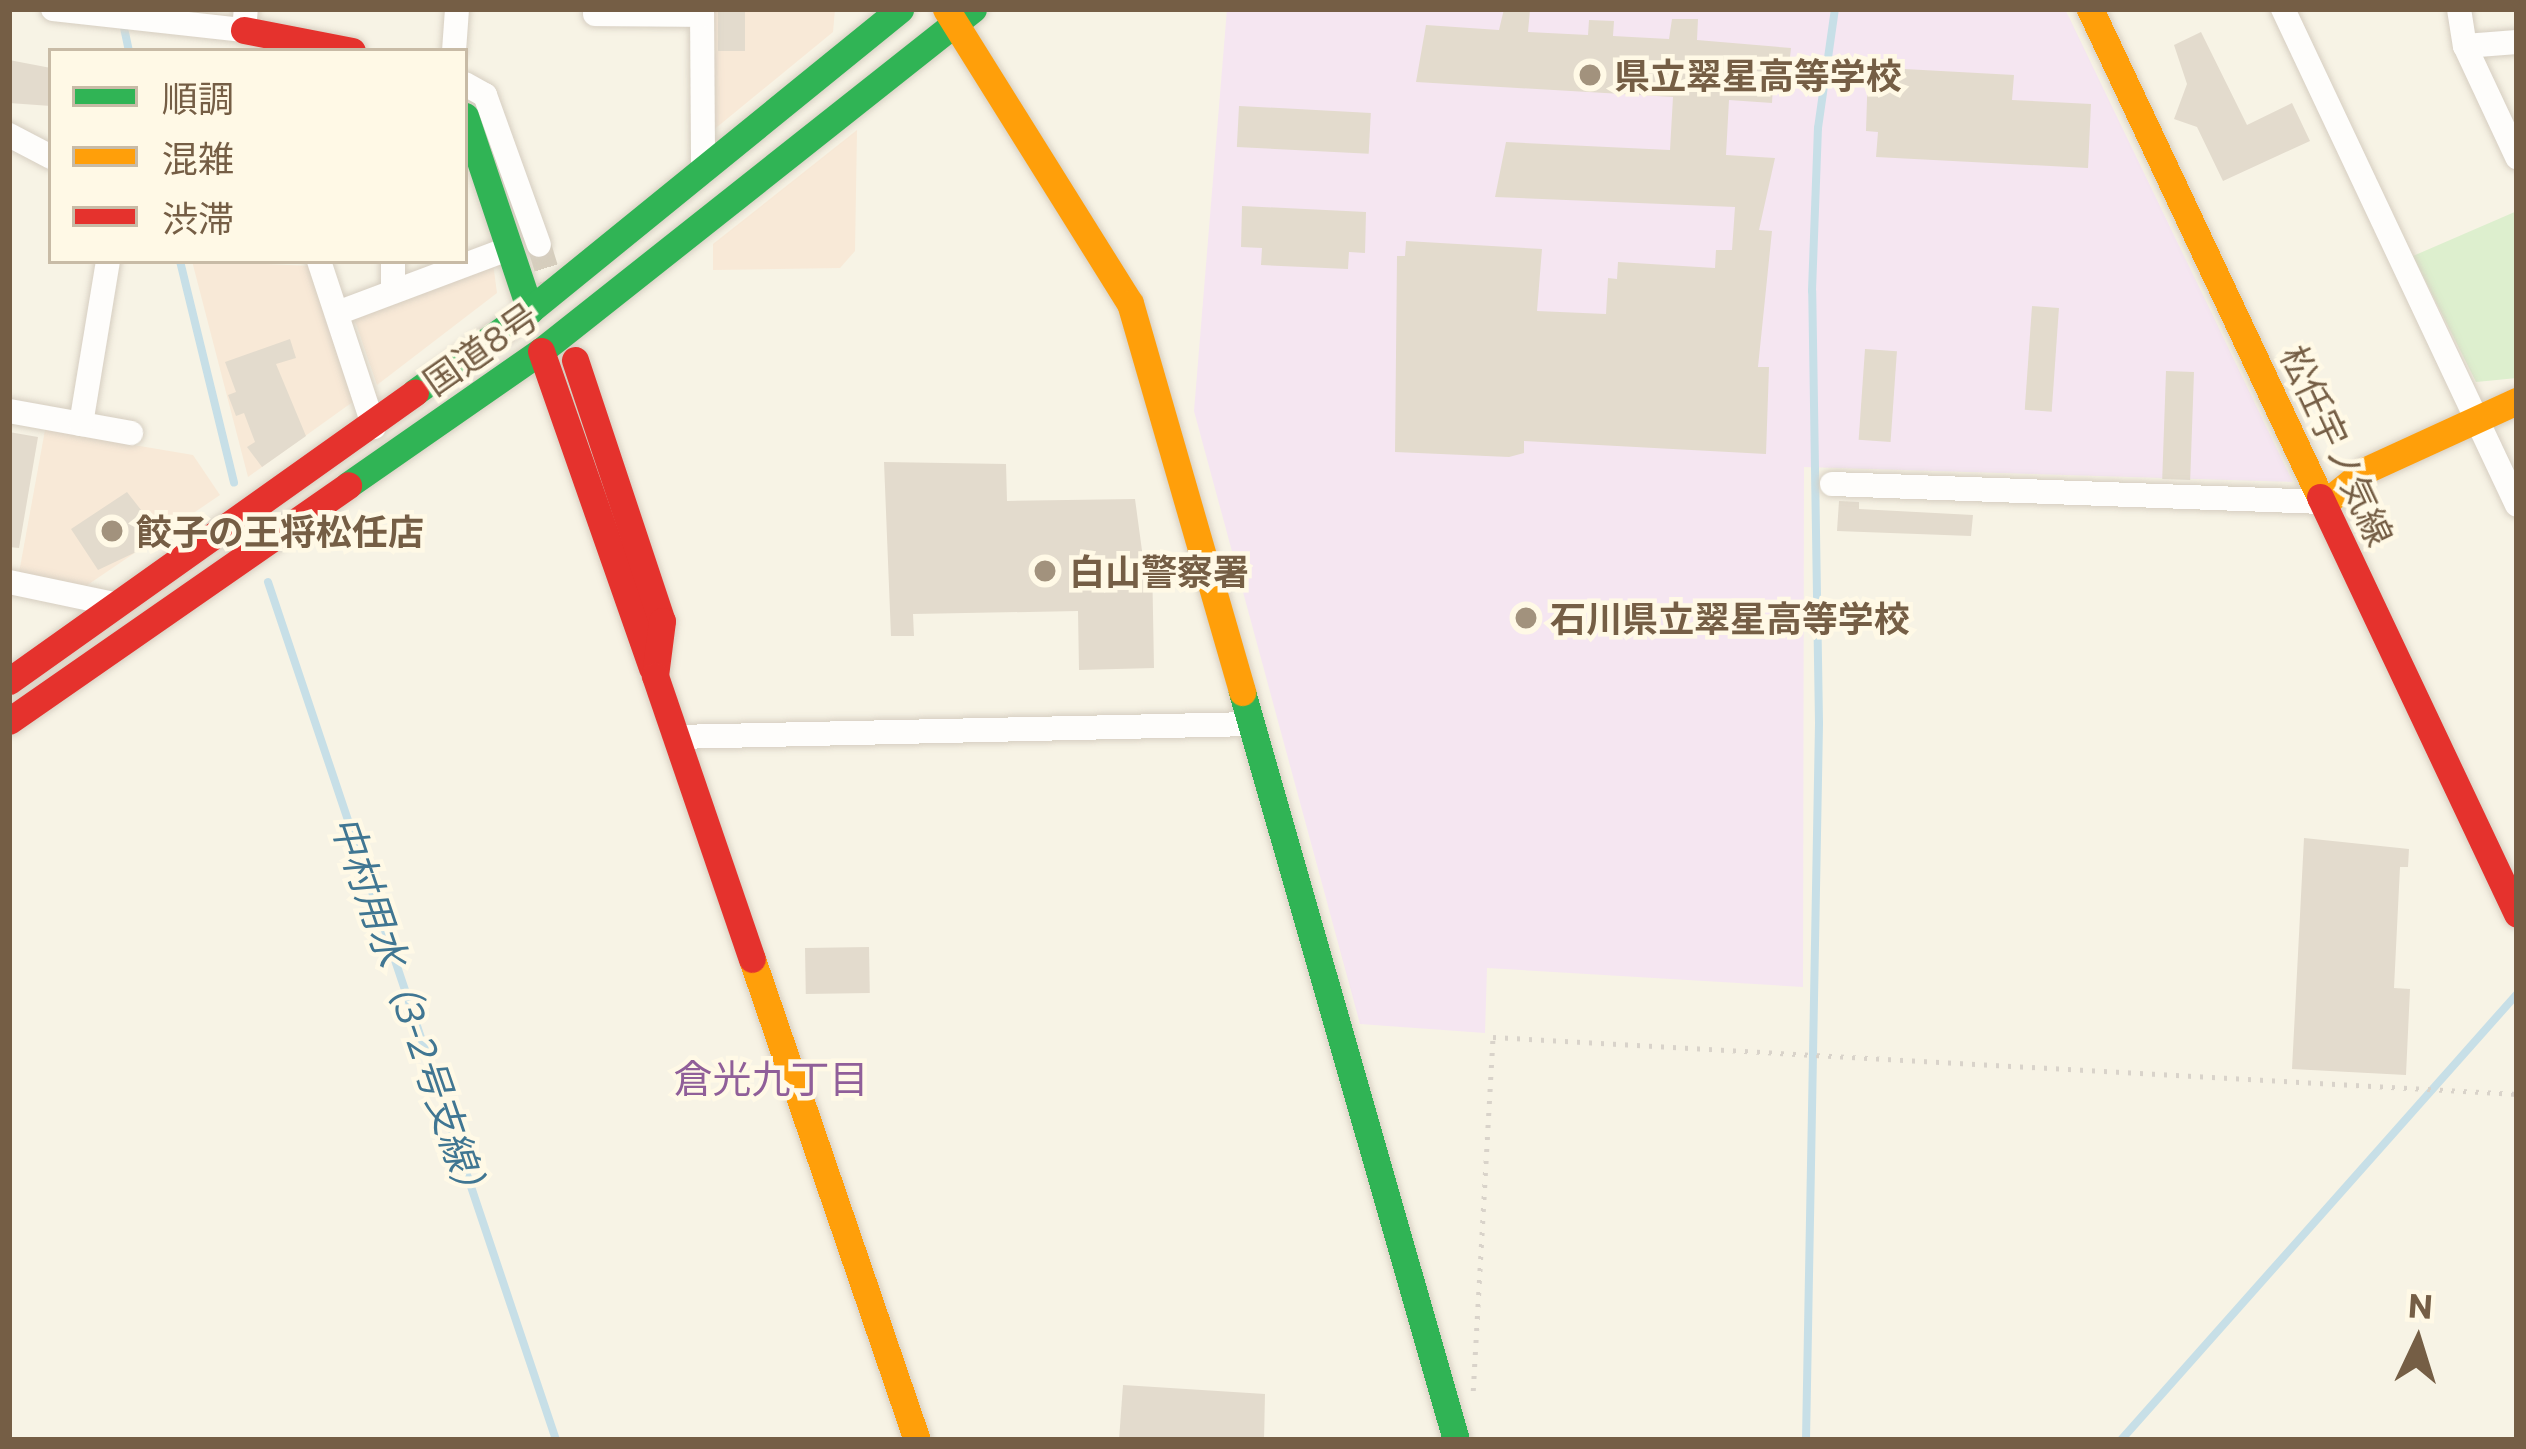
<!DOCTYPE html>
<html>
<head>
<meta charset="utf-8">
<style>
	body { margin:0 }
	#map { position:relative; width:2526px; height:1449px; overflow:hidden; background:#f7f3e5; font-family:Commissioner,"Noto Sans JP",sans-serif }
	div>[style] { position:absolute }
	.commercial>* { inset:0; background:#f8e9d7 }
	.education>* { inset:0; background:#f5e6f1 }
	.green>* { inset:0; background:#ddefce }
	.stream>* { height:8px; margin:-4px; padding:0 4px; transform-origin:4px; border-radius:4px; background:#c7dfe7 }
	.building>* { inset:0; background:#e3dbcd; transform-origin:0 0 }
	.street-tunnel>* { height:24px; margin-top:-12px; transform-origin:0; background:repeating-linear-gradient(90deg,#d6cebd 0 24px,transparent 0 36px) }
	.path>* { height:4.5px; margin-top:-2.25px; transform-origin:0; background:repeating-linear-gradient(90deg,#d9d3ca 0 3px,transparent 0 12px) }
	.roads { filter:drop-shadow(0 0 3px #d6cec1) drop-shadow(0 0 3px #d6cec1) }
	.street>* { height:24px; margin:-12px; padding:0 12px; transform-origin:12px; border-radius:12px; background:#fefdfb }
	.fast>* { height:27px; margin:-13.5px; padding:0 13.5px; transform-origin:13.5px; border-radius:13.5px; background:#30b455 }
	.slow>* { height:27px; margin:-13.5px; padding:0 13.5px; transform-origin:13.5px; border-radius:13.5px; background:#ff9f0a }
	.jam>* { height:27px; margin:-13.5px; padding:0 13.5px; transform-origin:13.5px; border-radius:13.5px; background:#e5322d }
	.dots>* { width:33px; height:33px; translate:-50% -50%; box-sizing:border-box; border:6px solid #fff9e6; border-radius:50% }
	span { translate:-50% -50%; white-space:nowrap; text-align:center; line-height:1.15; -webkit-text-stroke:9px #fff9e6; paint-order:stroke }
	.poi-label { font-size:36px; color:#755e45; font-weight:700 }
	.left { translate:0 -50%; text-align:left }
	.street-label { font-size:36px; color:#755e45 }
	.water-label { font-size:39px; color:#407692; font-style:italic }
	.neighbourhood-label { font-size:39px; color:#905f99 }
	.frame { position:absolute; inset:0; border:12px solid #755e45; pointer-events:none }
	.legend { position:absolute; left:48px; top:48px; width:420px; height:216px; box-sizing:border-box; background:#fff9e6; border:3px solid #c8bba6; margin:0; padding:15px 21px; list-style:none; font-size:36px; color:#755e45 }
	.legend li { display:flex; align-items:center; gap:24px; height:60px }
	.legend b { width:60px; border:3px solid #c8bba6 }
	.north { position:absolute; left:2358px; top:1281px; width:120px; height:120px; -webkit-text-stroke:9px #fff9e6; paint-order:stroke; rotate:4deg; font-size:33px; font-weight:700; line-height:48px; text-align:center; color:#755e45 }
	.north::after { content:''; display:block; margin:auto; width:42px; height:54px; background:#755e45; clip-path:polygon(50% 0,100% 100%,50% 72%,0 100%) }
</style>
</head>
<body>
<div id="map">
	<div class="commercial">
		<i style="clip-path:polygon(710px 9px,835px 9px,833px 32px,711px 132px)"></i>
		<i style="clip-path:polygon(857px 130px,855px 251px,840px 268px,713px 270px,713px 244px)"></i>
		<i style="clip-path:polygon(192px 261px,313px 266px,361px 396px,248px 477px)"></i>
		<i style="clip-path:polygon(493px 263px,497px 293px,377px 385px,353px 315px)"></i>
		<i style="clip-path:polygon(45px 430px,193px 455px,220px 495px,83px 588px,19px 573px)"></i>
	</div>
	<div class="education">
		<i style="clip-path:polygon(1227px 9px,2065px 9px,2293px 482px,1804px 467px,1803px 987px,1487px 968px,1485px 1033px,1360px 1024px,1194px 411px)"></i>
	</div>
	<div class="green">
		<i style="clip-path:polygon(2517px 211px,2517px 378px,2476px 382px,2413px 256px)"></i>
	</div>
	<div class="stream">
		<i style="left:123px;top:23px;width:29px;rotate:78deg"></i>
		<i style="left:180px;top:261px;width:228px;rotate:76.3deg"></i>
		<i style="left:268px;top:582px;width:905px;rotate:71.44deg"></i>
		<i style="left:1806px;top:1440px;width:717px;rotate:-88.96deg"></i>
		<i style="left:1819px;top:723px;width:432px;rotate:-90.9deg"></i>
		<i style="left:1812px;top:291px;width:163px;rotate:-87.9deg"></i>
		<i style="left:1818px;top:128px;width:120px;rotate:-81.9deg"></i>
		<i style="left:2121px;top:1440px;width:596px;rotate:-48.4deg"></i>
	</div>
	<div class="building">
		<i style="left:718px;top:9px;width:27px;height:42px"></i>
		<i style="clip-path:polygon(1504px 9px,1530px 10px,1528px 32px,1588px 35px,1589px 20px,1614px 21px,1613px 36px,1669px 39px,1672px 19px,1698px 19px,1697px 40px,1791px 48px,1787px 86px,1773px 86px,1772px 103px,1729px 100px,1726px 155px,1775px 158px,1759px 230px,1772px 231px,1758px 367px,1769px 367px,1766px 454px,1524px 441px,1524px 453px,1509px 457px,1395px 452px,1397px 256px,1405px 256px,1406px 241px,1542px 249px,1537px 311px,1606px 314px,1608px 278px,1617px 279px,1618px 262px,1715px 268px,1716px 250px,1732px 250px,1735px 207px,1495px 197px,1506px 142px,1670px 150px,1673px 97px,1416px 82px,1426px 25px,1499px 30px)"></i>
		<i style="clip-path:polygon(2201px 32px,2247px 125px,2292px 103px,2310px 141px,2223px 181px,2197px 127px,2174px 119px,2187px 84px,2174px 45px)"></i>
		<i style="clip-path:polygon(9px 60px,51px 68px,51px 106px,9px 103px)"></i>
		<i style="clip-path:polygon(1868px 67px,2014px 75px,2012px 100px,2091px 104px,2088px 168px,1876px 157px,1878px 132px,1866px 131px)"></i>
		<i style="left:1239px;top:106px;width:132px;height:41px;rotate:3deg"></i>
		<i style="clip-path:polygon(1242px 206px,1366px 212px,1365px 253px,1349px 252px,1348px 269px,1261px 265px,1262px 248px,1241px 247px)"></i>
		<i style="left:2032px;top:306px;width:27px;height:104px;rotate:4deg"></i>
		<i style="clip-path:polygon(290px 339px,296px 358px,276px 364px,306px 436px,262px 467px,247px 447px,255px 442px,244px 413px,236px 416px,228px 395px,236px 392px,225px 362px)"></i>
		<i style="left:1865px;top:349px;width:32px;height:91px;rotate:4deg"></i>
		<i style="left:2166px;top:371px;width:28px;height:108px;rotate:2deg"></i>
		<i style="clip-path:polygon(9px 432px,38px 437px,19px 548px,9px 547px)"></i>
		<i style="clip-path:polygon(884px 462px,1006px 464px,1007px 501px,1135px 499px,1143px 558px,1152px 558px,1154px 668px,1079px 670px,1078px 611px,913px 614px,914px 636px,891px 636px)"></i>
		<i style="clip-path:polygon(127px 492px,156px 529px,147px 535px,153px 544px,98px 570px,71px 529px)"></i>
		<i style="clip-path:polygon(1839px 501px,1859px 502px,1859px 509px,1973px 515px,1971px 536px,1837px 531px)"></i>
		<i style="clip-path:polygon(2304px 838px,2409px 849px,2408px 867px,2400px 867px,2394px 988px,2410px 989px,2406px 1075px,2292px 1069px)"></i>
		<i style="left:869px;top:947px;width:46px;height:64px;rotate:89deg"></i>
		<i style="clip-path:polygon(1123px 1385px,1265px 1394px,1264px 1440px,1119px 1440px)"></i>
	</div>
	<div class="street-tunnel">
		<i style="left:539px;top:245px;width:58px;rotate:72.8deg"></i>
	</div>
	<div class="path">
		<i style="left:1473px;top:1391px;width:355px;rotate:-86.8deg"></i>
		<i style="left:1493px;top:1037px;width:1026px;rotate:3.19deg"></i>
	</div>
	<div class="roads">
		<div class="street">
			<i style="left:53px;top:9px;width:192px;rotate:6.3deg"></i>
			<i style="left:244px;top:30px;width:21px;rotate:-85deg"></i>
			<i style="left:702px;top:9px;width:163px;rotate:89.6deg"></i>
			<i style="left:2283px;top:9px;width:548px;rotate:64.74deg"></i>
			<i style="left:2459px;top:9px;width:37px;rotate:81deg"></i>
			<i style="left:2465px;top:46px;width:123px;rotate:64.9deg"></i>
			<i style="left:595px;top:14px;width:107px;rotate:0.5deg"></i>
			<i style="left:2465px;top:46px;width:52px;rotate:-4.4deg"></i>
			<i style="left:454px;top:51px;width:42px;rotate:-85.9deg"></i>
			<i style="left:465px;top:84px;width:23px;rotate:29deg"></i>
			<i style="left:485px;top:95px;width:159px;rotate:70.2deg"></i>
			<i style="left:9px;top:135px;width:47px;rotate:27.6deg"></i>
			<i style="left:319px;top:261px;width:175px;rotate:71.7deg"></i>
			<i style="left:393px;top:290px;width:29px;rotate:-90deg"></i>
			<i style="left:340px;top:312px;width:182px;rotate:-20.6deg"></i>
			<i style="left:9px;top:411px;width:124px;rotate:10.2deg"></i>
			<i style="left:81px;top:424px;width:165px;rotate:-80.6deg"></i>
			<i style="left:1832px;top:484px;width:494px;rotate:2.1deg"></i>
			<i style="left:9px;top:582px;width:111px;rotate:11.9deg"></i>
			<i style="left:675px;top:737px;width:576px;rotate:-1.29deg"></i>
		</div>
		<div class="fast">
			<i style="left:465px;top:116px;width:205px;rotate:71.5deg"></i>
			<i style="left:415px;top:392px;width:141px;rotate:-35.5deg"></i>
			<i style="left:530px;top:310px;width:477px;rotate:-39.1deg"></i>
			<i style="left:348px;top:485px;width:235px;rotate:-34.8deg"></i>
			<i style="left:541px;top:351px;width:551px;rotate:-38.37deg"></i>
			<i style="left:1242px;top:692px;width:778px;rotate:74.03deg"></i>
		</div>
		<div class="slow">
			<i style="left:946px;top:9px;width:347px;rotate:58deg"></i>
			<i style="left:1130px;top:303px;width:405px;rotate:73.9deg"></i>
			<i style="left:2090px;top:9px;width:539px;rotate:64.76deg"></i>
			<i style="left:2326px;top:502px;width:51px;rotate:-38.7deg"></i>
			<i style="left:2366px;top:470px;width:166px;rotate:-24.6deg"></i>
			<i style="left:752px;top:959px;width:509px;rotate:71.07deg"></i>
		</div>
		<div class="jam">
			<i style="left:244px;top:30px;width:110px;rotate:11deg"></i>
			<i style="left:541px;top:351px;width:336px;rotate:70.7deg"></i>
			<i style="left:575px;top:360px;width:275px;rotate:71.6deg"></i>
			<i style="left:662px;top:621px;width:55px;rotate:97.3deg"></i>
			<i style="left:655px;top:676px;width:299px;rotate:71.1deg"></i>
			<i style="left:2320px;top:497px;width:461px;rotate:64.7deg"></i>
			<i style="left:9px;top:681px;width:498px;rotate:-35.4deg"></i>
			<i style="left:9px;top:721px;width:413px;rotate:-34.8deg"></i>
		</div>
	</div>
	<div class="dots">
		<i style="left:1590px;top:75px;background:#a2927d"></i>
		<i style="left:112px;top:531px;background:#a2927d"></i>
		<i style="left:1045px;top:571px;background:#a2927d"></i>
		<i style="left:1526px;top:618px;background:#a2927d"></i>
	</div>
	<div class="poi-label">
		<span class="left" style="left:1614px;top:75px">県立翠星高等学校</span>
		<span class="left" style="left:136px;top:531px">餃子の王将松任店</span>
		<span class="left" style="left:1069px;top:571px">白山警察署</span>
		<span class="left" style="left:1550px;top:618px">石川県立翠星高等学校</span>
	</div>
	<div class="street-label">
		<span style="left:480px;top:348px;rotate:-35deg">国道8号</span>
		<span style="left:2338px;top:445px;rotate:65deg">松任宇ノ気線</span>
	</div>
	<div class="water-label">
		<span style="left:412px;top:1011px;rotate:71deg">中村用水（3-2号支線）</span>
	</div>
	<div class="neighbourhood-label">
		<span style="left:771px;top:1077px">倉光九丁目</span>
	</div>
	<div class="frame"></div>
	<ul class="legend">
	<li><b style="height:15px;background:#30b455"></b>順調</li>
	<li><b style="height:15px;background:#ff9f0a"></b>混雑</li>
	<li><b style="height:15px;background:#e5322d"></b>渋滞</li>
	</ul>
	<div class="north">N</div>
</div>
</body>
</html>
